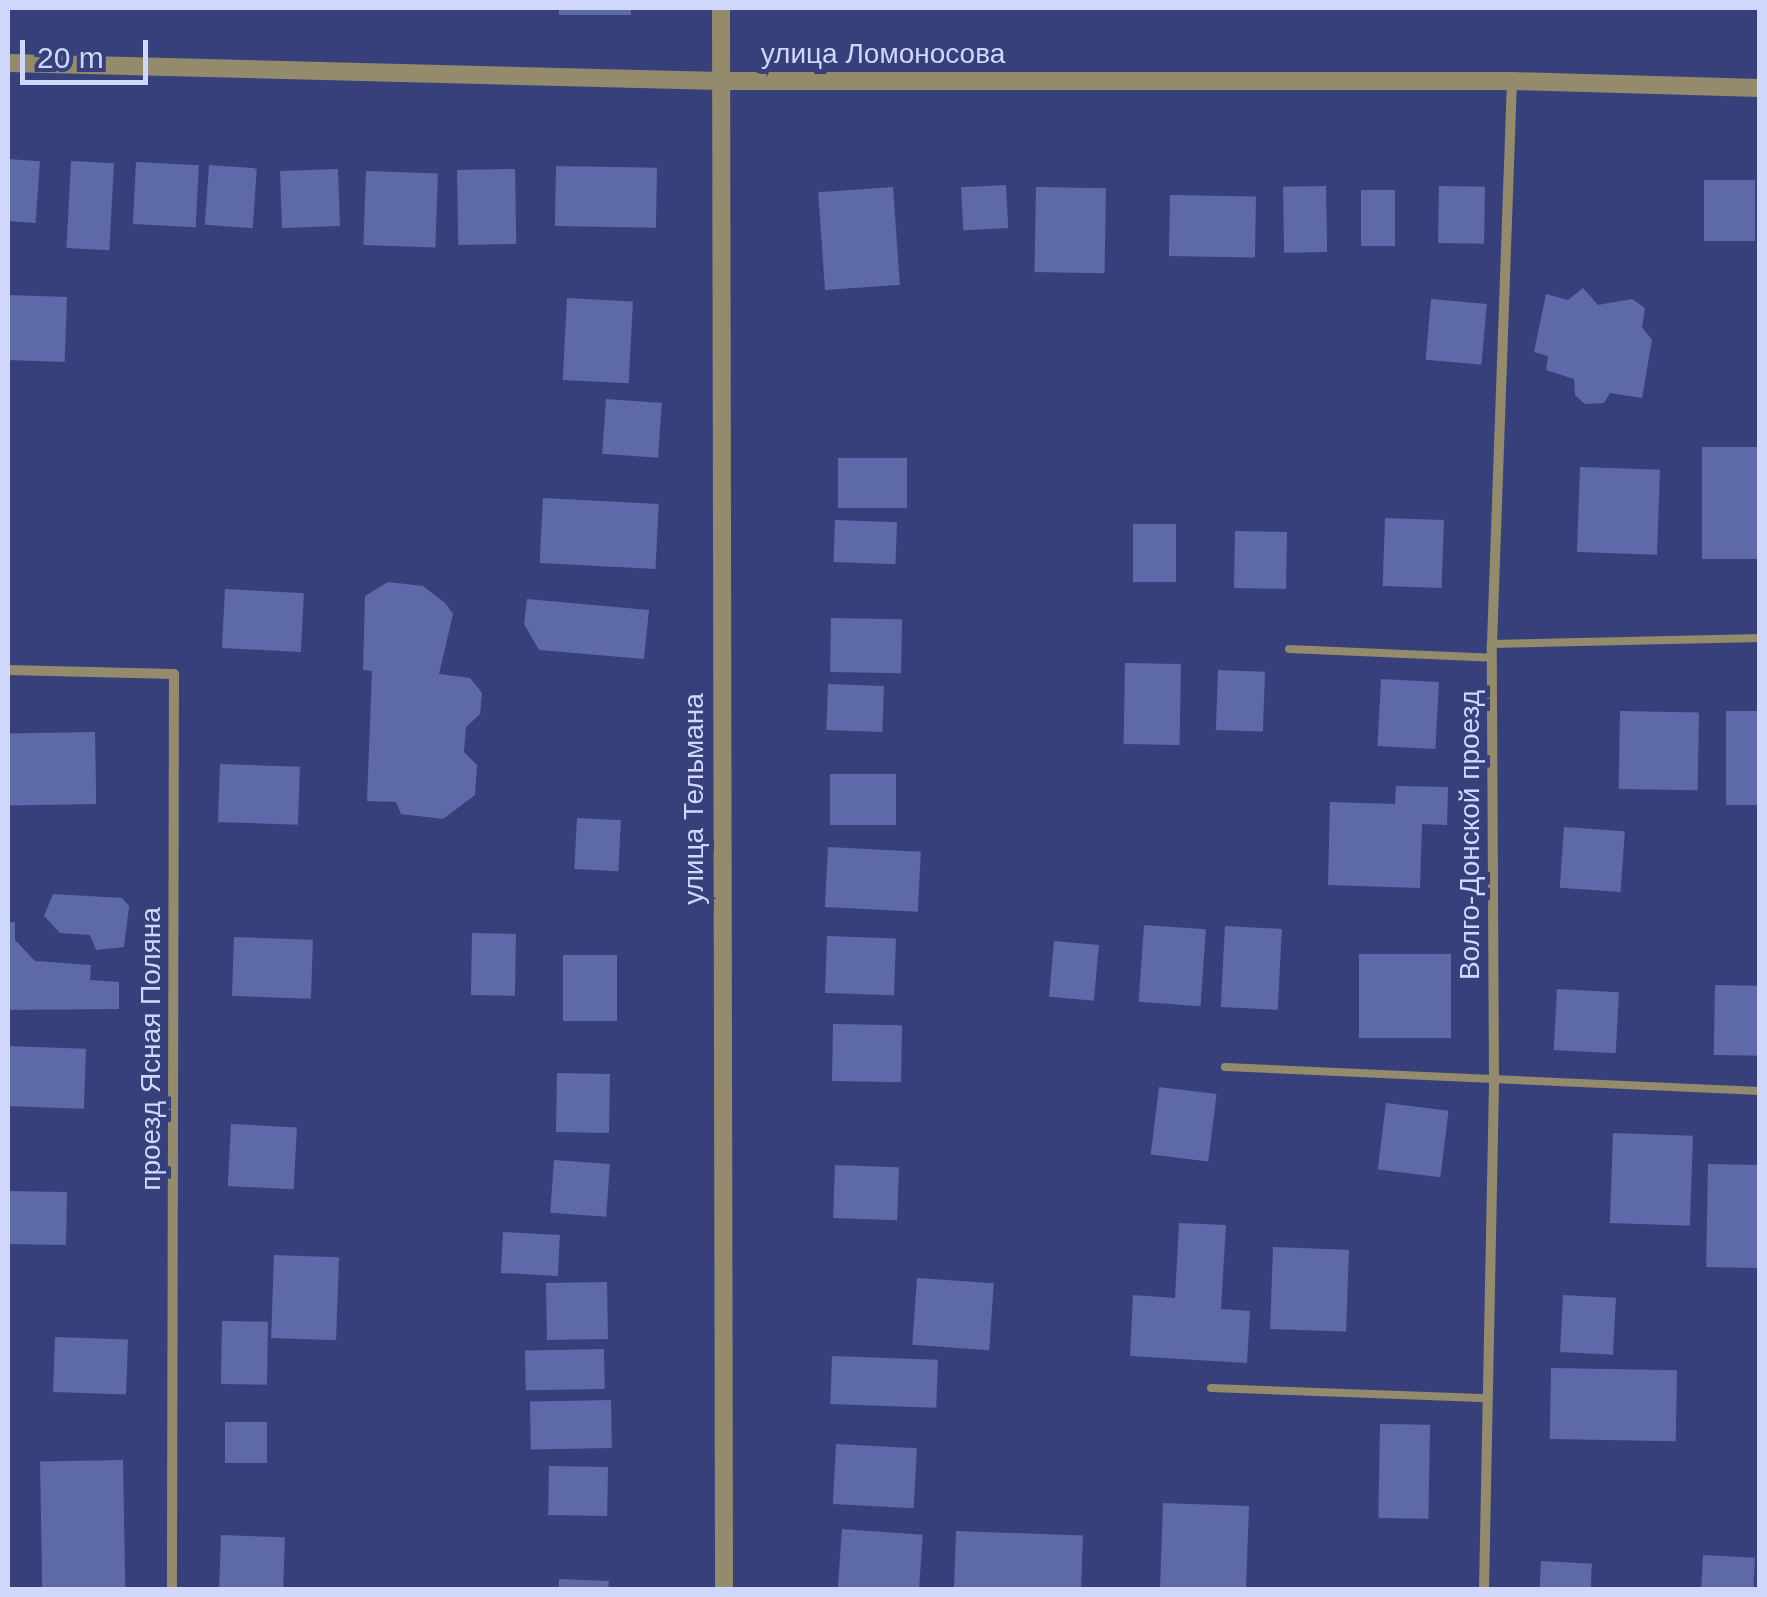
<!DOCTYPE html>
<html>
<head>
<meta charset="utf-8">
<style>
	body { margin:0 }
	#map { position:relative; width:1767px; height:1597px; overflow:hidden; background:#37407b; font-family:Helvetica,sans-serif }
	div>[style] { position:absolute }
	.building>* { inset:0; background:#5d69a8; transform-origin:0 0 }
	.service>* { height:8px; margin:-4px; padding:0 4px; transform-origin:4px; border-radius:4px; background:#938b6c }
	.minor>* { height:10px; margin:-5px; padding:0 5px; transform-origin:5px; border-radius:5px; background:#938b6c }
	.tertiary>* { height:18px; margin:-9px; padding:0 9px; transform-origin:9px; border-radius:9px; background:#938b6c }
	span { translate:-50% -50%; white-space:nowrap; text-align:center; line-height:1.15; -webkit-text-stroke:10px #37407b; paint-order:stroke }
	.street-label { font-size:28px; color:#cfd8fb }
	.frame { position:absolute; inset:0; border:10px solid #cfd8fb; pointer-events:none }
	.scale { position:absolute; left:20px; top:40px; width:128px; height:45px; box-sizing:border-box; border:5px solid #cfd8fb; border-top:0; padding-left:12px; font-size:30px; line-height:35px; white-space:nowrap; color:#cfd8fb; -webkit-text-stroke:8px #37407b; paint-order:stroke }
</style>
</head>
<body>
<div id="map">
	<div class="building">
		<i style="left:559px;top:8px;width:72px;height:7px"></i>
		<i style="left:8px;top:159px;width:32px;height:62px;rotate:4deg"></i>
		<i style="left:71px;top:161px;width:43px;height:87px;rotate:3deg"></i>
		<i style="left:136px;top:162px;width:63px;height:62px;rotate:3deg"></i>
		<i style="left:209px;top:165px;width:48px;height:60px;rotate:4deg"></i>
		<i style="left:556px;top:166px;width:101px;height:60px;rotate:1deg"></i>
		<i style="left:338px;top:169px;width:57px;height:58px;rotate:88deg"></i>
		<i style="left:515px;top:169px;width:75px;height:58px;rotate:89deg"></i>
		<i style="left:366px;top:171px;width:72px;height:74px;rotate:2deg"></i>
		<i style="left:1704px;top:180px;width:51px;height:61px"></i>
		<i style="left:1006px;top:185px;width:43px;height:45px;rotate:87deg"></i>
		<i style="left:1326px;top:186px;width:66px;height:43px;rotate:89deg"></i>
		<i style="left:1439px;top:186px;width:46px;height:57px;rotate:1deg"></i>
		<i style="left:893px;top:187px;width:98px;height:75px;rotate:86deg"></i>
		<i style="left:1036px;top:187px;width:70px;height:85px;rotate:1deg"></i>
		<i style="left:1361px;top:190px;width:34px;height:56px"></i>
		<i style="left:1170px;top:195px;width:86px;height:61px;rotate:1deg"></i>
		<i style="clip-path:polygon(1583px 288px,1598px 305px,1632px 299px,1645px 308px,1642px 327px,1652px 340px,1642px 398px,1610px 393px,1604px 403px,1585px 404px,1575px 395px,1574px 379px,1546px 370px,1548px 356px,1534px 352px,1546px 294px,1568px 300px)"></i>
		<i style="left:8px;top:295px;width:59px;height:65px;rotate:2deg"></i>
		<i style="left:567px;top:298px;width:66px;height:82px;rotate:3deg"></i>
		<i style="left:1431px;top:299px;width:56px;height:61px;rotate:5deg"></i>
		<i style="left:606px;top:399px;width:56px;height:55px;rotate:4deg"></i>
		<i style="left:1702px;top:447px;width:58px;height:112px"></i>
		<i style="left:838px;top:458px;width:69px;height:50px"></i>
		<i style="left:1580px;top:467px;width:80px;height:85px;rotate:2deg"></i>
		<i style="left:543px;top:498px;width:116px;height:65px;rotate:3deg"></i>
		<i style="left:1385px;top:518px;width:59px;height:68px;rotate:2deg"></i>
		<i style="left:835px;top:520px;width:62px;height:42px;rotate:2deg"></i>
		<i style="left:1133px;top:524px;width:43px;height:58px"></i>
		<i style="left:1235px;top:531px;width:52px;height:57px;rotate:1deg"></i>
		<i style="clip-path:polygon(388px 582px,423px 586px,445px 603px,453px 614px,439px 674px,470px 678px,482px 693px,480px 714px,466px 727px,464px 752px,477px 765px,475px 795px,443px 819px,401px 814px,396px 802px,367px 801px,372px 671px,363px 670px,365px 596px)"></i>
		<i style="left:225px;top:589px;width:79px;height:59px;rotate:3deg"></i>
		<i style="clip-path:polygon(527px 599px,649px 610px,644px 659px,539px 650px,524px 624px)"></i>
		<i style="left:831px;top:618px;width:71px;height:54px;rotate:1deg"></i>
		<i style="left:1125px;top:663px;width:56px;height:81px;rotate:1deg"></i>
		<i style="left:1218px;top:670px;width:47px;height:60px;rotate:2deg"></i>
		<i style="left:1381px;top:679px;width:58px;height:67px;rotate:3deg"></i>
		<i style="left:828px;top:684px;width:56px;height:46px;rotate:2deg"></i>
		<i style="left:1620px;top:711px;width:79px;height:78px;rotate:1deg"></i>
		<i style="left:1760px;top:711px;width:94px;height:34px;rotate:90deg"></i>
		<i style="left:95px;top:732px;width:72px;height:87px;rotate:89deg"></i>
		<i style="left:220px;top:764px;width:80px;height:58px;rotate:2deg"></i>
		<i style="left:830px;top:774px;width:66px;height:51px"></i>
		<i style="clip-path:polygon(1396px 786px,1448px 787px,1447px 825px,1422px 824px,1420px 888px,1328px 885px,1330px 802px,1395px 804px)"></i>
		<i style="left:577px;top:818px;width:44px;height:51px;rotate:3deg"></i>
		<i style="left:1564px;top:827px;width:61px;height:61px;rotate:4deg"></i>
		<i style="left:828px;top:847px;width:93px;height:60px;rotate:3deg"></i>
		<i style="clip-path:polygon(53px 894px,122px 898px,129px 906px,124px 947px,96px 950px,90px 935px,60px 933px,44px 916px)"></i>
		<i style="clip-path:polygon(8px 922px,15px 922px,15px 940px,35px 961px,91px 965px,90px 980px,119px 982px,119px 1009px,8px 1010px)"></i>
		<i style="left:1144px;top:925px;width:62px;height:77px;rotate:4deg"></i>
		<i style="left:1225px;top:926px;width:57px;height:81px;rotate:3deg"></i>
		<i style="left:472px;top:933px;width:44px;height:62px;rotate:1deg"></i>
		<i style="left:827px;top:936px;width:69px;height:57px;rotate:2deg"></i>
		<i style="left:234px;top:937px;width:79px;height:59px;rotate:2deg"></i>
		<i style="left:1054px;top:941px;width:45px;height:56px;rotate:5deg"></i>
		<i style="left:1359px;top:954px;width:92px;height:84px"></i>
		<i style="left:563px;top:955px;width:54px;height:66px"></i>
		<i style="left:1715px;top:985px;width:45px;height:70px;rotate:1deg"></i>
		<i style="left:1557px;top:989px;width:62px;height:61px;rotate:3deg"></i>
		<i style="left:833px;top:1024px;width:69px;height:57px;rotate:1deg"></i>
		<i style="left:8px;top:1046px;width:78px;height:60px;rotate:2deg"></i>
		<i style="left:557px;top:1073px;width:53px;height:59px;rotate:1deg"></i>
		<i style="left:1159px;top:1087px;width:58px;height:68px;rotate:7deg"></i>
		<i style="left:1386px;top:1103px;width:63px;height:67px;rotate:7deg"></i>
		<i style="left:231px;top:1124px;width:66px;height:62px;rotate:3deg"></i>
		<i style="left:1613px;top:1133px;width:80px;height:90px;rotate:2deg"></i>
		<i style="left:554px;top:1160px;width:56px;height:53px;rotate:4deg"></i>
		<i style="left:1708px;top:1164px;width:52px;height:103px;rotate:1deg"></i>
		<i style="left:835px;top:1165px;width:64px;height:53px;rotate:2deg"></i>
		<i style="left:8px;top:1191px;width:59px;height:53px;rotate:1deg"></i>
		<i style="clip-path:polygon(1179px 1223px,1226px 1225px,1221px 1309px,1250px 1311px,1247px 1363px,1130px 1356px,1133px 1295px,1175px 1298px)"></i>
		<i style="left:503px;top:1232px;width:57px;height:41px;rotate:3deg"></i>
		<i style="left:1273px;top:1247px;width:76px;height:82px;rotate:2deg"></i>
		<i style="left:274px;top:1255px;width:65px;height:83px;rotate:2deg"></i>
		<i style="left:917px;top:1278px;width:77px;height:67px;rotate:4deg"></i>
		<i style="left:607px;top:1282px;width:57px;height:61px;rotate:89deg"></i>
		<i style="left:1563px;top:1295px;width:53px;height:57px;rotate:3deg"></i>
		<i style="left:222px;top:1321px;width:46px;height:63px;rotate:1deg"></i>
		<i style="left:55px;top:1337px;width:73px;height:55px;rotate:2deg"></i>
		<i style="left:604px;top:1349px;width:40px;height:79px;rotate:89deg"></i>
		<i style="left:832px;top:1356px;width:106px;height:48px;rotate:2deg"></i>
		<i style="left:1551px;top:1368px;width:126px;height:71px;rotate:1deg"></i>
		<i style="left:611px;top:1400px;width:48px;height:81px;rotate:89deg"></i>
		<i style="left:225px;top:1422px;width:42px;height:41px"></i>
		<i style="left:1380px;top:1424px;width:50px;height:94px;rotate:1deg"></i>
		<i style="left:836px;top:1444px;width:81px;height:60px;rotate:3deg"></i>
		<i style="left:123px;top:1460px;width:130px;height:83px;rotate:89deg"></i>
		<i style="left:549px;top:1466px;width:59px;height:49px;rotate:1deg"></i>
		<i style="left:1163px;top:1503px;width:86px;height:84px;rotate:2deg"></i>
		<i style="left:842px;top:1529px;width:81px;height:61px;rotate:4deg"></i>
		<i style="left:956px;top:1531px;width:127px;height:59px;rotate:2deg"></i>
		<i style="left:221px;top:1535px;width:64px;height:55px;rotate:2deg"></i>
		<i style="left:1703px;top:1555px;width:52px;height:35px;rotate:3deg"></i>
		<i style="left:1541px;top:1561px;width:51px;height:29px;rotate:3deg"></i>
		<i style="clip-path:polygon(559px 1579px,609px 1581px,608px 1590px,559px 1590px)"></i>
	</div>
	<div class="service">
		<i style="left:1492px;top:644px;width:268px;rotate:-1.3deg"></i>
		<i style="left:1289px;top:649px;width:203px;rotate:2.5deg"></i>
		<i style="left:1225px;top:1067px;width:536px;rotate:2.57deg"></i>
		<i style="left:1211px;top:1388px;width:277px;rotate:2.1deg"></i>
	</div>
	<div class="minor">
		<i style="left:8px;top:670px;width:166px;rotate:1.4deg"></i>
		<i style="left:174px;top:674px;width:916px;rotate:90.13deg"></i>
		<i style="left:1484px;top:1590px;width:507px;rotate:-88.87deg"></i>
		<i style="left:1494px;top:1083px;width:439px;rotate:-90.3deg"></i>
		<i style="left:1492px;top:644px;width:563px;rotate:-87.97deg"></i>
	</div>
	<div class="tertiary">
		<i style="left:721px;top:8px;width:1582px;rotate:89.89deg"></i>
		<i style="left:8px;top:63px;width:713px;rotate:1.45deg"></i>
		<i style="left:721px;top:81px;width:791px"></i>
		<i style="left:1512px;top:81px;width:248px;rotate:1.6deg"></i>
	</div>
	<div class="street-label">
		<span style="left:883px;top:54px">улица Ломоносова</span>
		<span style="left:694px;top:799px;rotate:-90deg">улица Тельмана</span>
		<span style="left:1470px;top:835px;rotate:-90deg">Волго-Донской проезд</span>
		<span style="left:151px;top:1049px;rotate:-90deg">проезд Ясная Поляна</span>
	</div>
	<div class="frame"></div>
	<div class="scale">20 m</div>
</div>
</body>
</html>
